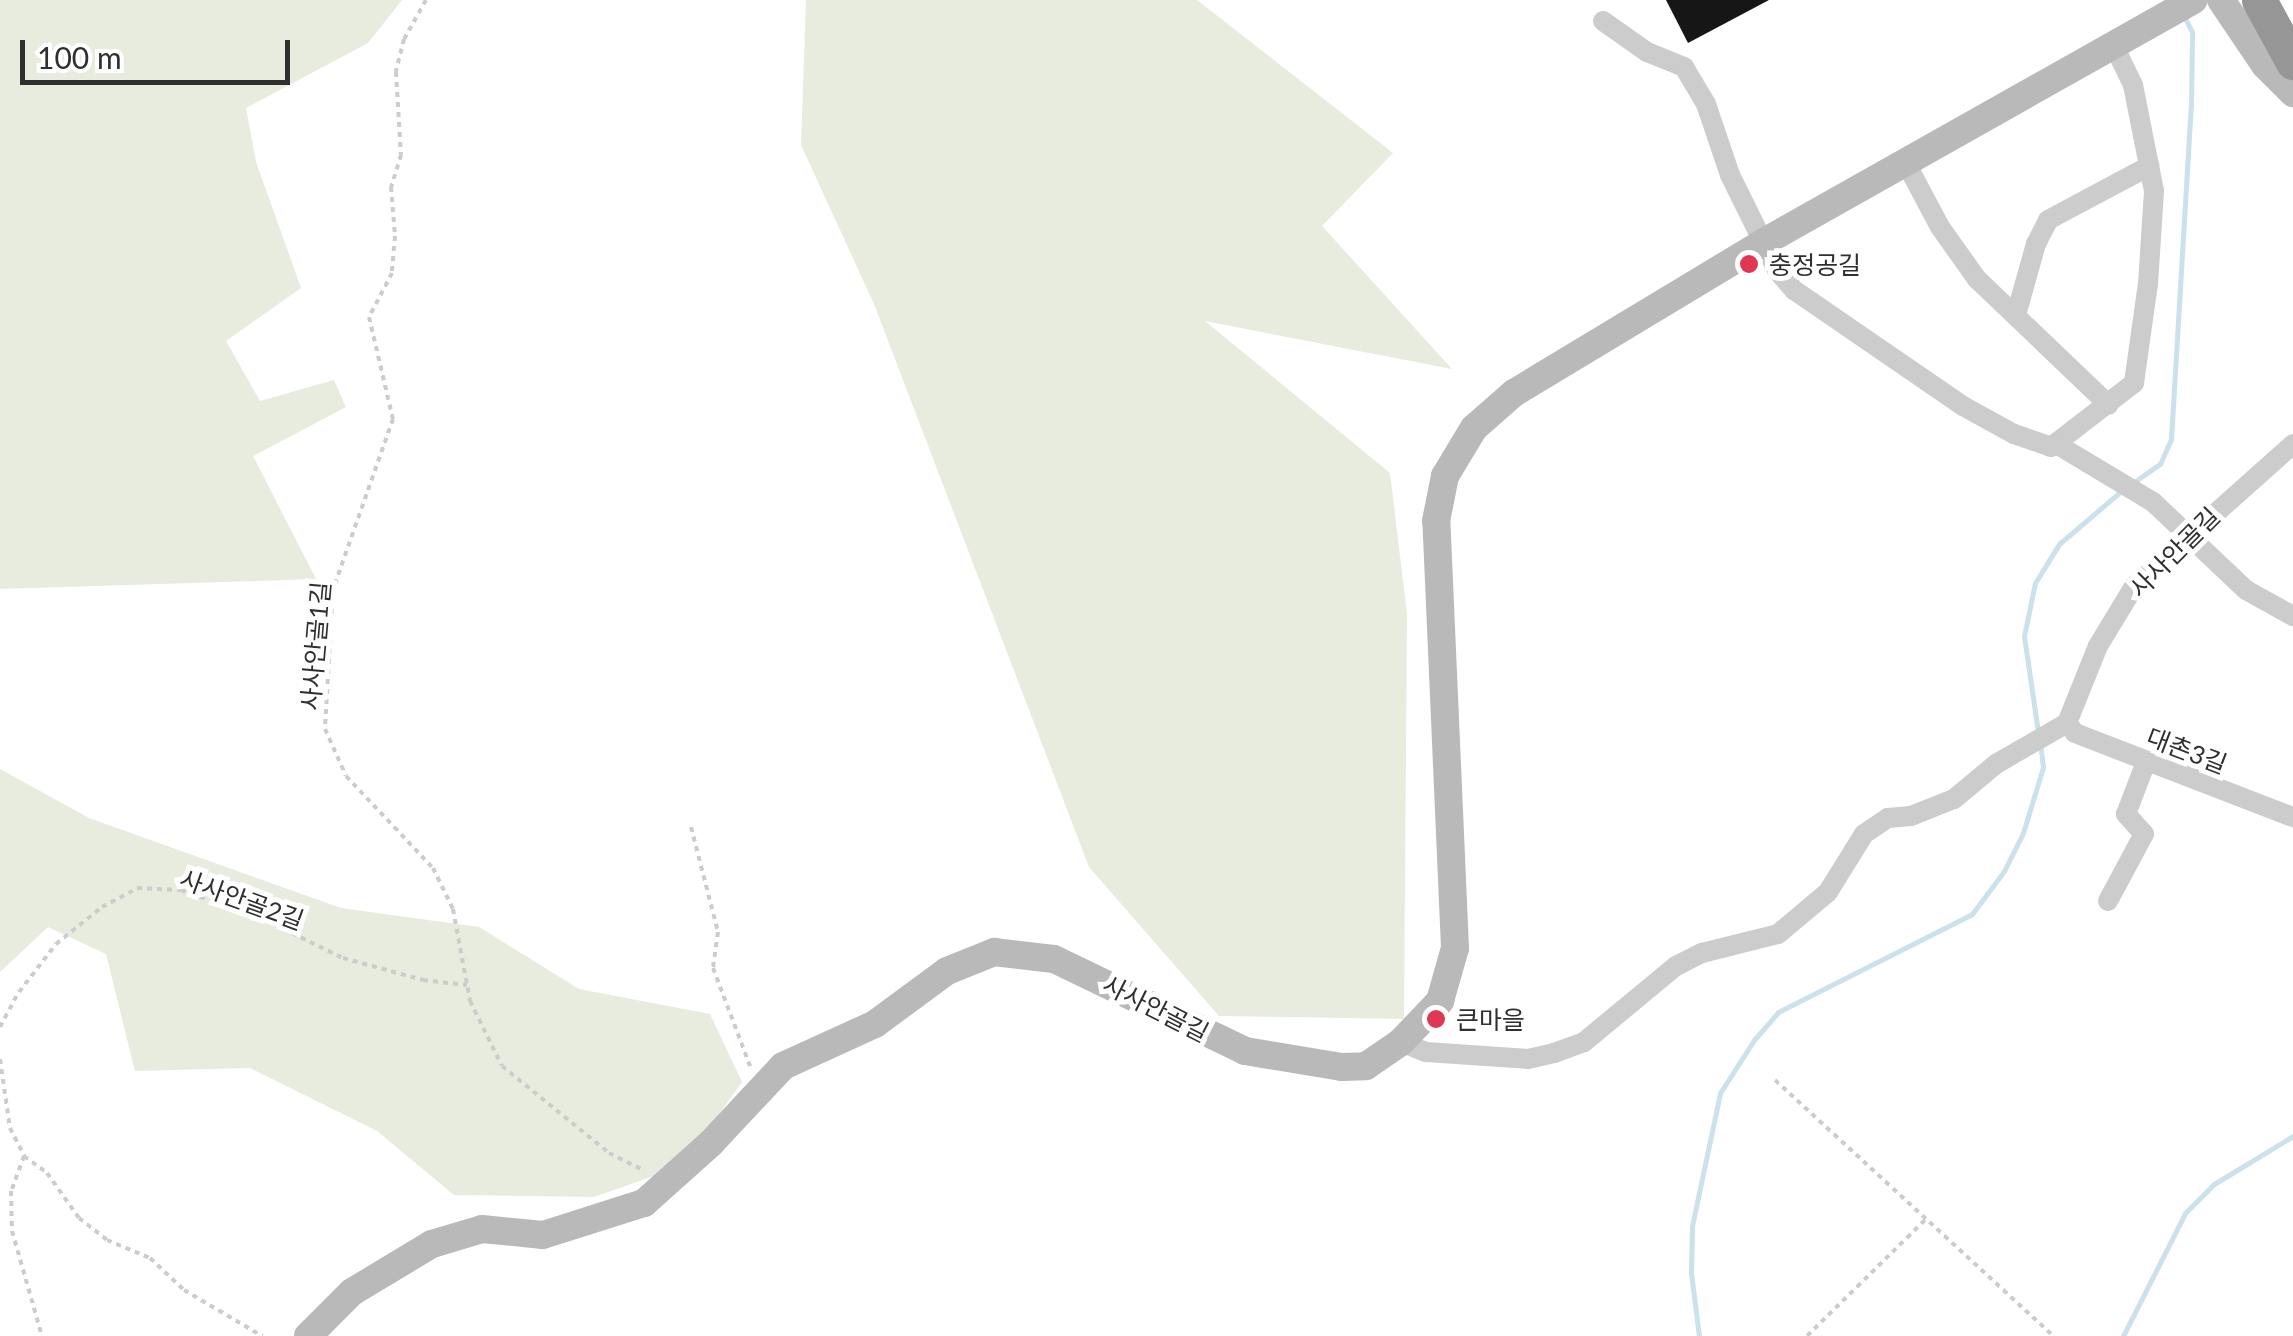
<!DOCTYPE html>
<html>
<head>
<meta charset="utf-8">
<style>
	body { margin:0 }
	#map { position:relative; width:2293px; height:1336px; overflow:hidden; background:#fff; font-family:Lato,"Noto Sans KR",sans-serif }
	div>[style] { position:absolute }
	.green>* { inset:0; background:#e7ecde }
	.stream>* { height:5px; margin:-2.5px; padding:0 2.5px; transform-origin:2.5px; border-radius:2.5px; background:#cbe1eb }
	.building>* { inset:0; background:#161616 }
	.path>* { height:4px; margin-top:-2px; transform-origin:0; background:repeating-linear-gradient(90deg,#ccc 0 5px,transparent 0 10px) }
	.street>* { height:20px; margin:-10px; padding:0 10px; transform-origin:10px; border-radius:10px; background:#ccc }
	.secondary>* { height:28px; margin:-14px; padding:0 14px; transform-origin:14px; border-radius:14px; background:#b9b9b9 }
	.highway>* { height:35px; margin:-17.5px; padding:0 17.5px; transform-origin:17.5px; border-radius:17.5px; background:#969696 }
	.dots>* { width:28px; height:28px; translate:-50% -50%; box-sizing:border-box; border:5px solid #fff; border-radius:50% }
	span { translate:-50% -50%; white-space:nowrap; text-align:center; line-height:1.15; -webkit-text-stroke:10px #fff; paint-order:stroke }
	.poi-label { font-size:25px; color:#2f2f2f }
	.left { translate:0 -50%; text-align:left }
	.street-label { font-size:25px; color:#2f2f2f }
	.scale { position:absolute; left:20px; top:40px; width:270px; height:45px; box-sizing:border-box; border:5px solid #2f2f2f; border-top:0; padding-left:12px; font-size:30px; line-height:35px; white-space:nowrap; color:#2f2f2f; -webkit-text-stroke:8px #fff; paint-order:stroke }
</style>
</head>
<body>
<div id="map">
	<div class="green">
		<i style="clip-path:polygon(0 0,402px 0,368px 43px,246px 108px,256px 162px,301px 288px,226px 341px,260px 401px,334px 380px,346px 407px,253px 456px,316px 579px,0 589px)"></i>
		<i style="clip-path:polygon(806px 0,1197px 0,1393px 153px,1322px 226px,1452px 369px,1205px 321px,1390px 473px,1407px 614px,1404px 1019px,1219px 1016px,1089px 867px,874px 304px,801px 145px)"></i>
		<i style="clip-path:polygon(0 769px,89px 818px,341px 908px,479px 927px,579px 989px,710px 1014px,742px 1082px,682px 1166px,594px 1197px,454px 1195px,377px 1131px,250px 1068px,135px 1071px,106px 954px,48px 927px,0 972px)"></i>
	</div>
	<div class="stream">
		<i style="left:2134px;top:482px;width:32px;rotate:-35deg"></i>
		<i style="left:2160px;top:464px;width:27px;rotate:-66deg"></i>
		<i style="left:2171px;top:439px;width:333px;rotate:-86.6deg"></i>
		<i style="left:2191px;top:107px;width:75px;rotate:-89.2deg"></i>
		<i style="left:2192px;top:32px;width:18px;rotate:-117deg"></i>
		<i style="left:2038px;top:732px;width:97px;rotate:-98.3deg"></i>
		<i style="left:2024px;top:636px;width:54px;rotate:-78.3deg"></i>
		<i style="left:2035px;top:583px;width:46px;rotate:-58.4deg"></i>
		<i style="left:2059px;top:544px;width:82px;rotate:-40.5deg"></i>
		<i style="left:1699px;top:1336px;width:64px;rotate:-97.2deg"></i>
		<i style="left:1691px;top:1273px;width:47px;rotate:-88.8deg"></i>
		<i style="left:1692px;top:1226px;width:136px;rotate:-78.1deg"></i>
		<i style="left:1720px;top:1093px;width:63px;rotate:-57.3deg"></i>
		<i style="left:1754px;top:1040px;width:37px;rotate:-49deg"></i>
		<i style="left:1778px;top:1012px;width:217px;rotate:-26.8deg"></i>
		<i style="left:1972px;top:914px;width:54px;rotate:-53.3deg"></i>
		<i style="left:2004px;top:871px;width:42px;rotate:-63.4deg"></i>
		<i style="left:2023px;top:833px;width:69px;rotate:-73.1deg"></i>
		<i style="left:2043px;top:767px;width:24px;rotate:-97deg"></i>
		<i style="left:2123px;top:1336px;width:138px;rotate:-63.2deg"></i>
		<i style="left:2185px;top:1213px;width:41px;rotate:-45deg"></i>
		<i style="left:2214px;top:1184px;width:92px;rotate:-31.3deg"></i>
	</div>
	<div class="building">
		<i style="clip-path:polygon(1666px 0,1769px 0,1688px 43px)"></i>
	</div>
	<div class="path">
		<i style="left:426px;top:0;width:45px;rotate:119.4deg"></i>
		<i style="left:404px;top:39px;width:34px;rotate:104deg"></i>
		<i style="left:396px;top:72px;width:83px;rotate:86.6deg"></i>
		<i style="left:401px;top:155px;width:34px;rotate:107deg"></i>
		<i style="left:391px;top:187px;width:49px;rotate:85.3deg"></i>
		<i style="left:395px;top:236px;width:37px;rotate:95deg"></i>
		<i style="left:392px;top:273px;width:50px;rotate:117.6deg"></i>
		<i style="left:369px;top:317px;width:105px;rotate:76.8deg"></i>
		<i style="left:393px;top:419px;width:180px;rotate:109.4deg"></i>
		<i style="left:333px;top:589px;width:140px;rotate:93.3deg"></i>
		<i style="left:325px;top:729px;width:51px;rotate:65.9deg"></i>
		<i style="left:346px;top:776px;width:127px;rotate:46.6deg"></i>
		<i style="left:433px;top:868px;width:46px;rotate:64deg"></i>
		<i style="left:453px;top:909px;width:94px;rotate:79.5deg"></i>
		<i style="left:470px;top:1001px;width:72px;rotate:63.8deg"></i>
		<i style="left:502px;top:1066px;width:138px;rotate:39.1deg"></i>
		<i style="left:609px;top:1153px;width:40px;rotate:26.6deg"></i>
		<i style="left:691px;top:827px;width:108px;rotate:75.6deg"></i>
		<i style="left:718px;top:932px;width:36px;rotate:98deg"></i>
		<i style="left:713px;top:968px;width:105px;rotate:69.3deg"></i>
		<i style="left:0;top:1027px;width:40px;rotate:-62deg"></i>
		<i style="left:19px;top:992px;width:61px;rotate:-52.4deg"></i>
		<i style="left:56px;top:944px;width:59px;rotate:-38.8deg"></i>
		<i style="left:102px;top:907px;width:40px;rotate:-28deg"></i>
		<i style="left:137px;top:888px;width:44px;rotate:2.6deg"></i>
		<i style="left:181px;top:890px;width:89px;rotate:19.7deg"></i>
		<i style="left:265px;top:920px;width:87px;rotate:26deg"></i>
		<i style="left:343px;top:958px;width:83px;rotate:15.4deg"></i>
		<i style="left:423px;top:980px;width:44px;rotate:6.5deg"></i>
		<i style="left:0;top:1059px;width:70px;rotate:81.8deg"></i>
		<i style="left:10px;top:1128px;width:31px;rotate:63deg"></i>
		<i style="left:24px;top:1156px;width:29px;rotate:36deg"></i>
		<i style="left:47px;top:1173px;width:55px;rotate:54.6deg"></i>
		<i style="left:79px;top:1218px;width:36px;rotate:38deg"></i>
		<i style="left:107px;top:1240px;width:47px;rotate:22.7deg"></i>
		<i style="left:150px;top:1258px;width:47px;rotate:43.3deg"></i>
		<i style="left:184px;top:1290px;width:91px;rotate:30.5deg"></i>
		<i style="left:1775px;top:1080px;width:378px;rotate:42.6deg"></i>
		<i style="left:24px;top:1156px;width:37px;rotate:110deg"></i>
		<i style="left:11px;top:1191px;width:40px;rotate:88.6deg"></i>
		<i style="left:12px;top:1231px;width:109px;rotate:74.1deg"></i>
		<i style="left:1807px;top:1336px;width:167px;rotate:-44.5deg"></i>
	</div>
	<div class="street">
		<i style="left:1603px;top:21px;width:54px;rotate:35.2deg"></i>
		<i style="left:1647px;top:52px;width:40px;rotate:22deg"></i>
		<i style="left:1684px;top:67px;width:43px;rotate:59.3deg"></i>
		<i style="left:1706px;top:104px;width:75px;rotate:71.3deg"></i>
		<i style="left:1730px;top:175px;width:106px;rotate:63.7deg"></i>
		<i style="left:1777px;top:270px;width:26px;rotate:50deg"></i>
		<i style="left:1794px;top:290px;width:205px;rotate:34.5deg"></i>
		<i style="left:1963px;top:406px;width:58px;rotate:28.8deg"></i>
		<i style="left:2014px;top:434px;width:39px;rotate:19deg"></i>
		<i style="left:2051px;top:447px;width:105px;rotate:-37.6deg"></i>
		<i style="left:2134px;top:383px;width:100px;rotate:-82deg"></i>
		<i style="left:2148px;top:284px;width:93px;rotate:-86.3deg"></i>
		<i style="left:2154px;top:191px;width:108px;rotate:-101.2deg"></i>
		<i style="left:2133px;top:85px;width:41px;rotate:-115.9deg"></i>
		<i style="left:1906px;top:163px;width:72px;rotate:62deg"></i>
		<i style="left:1940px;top:227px;width:64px;rotate:54.6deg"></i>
		<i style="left:1977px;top:279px;width:182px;rotate:43.7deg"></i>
		<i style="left:2016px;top:315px;width:74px;rotate:-74.3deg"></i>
		<i style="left:2036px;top:244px;width:27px;rotate:-63deg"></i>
		<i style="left:2048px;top:220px;width:115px;rotate:-28.1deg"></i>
		<i style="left:2058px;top:445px;width:111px;rotate:31deg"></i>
		<i style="left:2153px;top:502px;width:128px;rotate:43.4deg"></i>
		<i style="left:2246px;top:590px;width:54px;rotate:29deg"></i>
		<i style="left:2067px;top:723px;width:13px;rotate:51deg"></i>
		<i style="left:2075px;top:733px;width:234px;rotate:21.1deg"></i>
		<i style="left:2108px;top:901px;width:76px;rotate:-61.8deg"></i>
		<i style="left:2144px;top:834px;width:27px;rotate:-132deg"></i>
		<i style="left:2126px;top:814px;width:56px;rotate:-69deg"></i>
		<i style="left:1401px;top:1042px;width:27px;rotate:22deg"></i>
		<i style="left:1426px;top:1052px;width:102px;rotate:3.9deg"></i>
		<i style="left:1528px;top:1059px;width:27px;rotate:-13deg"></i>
		<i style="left:1554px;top:1053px;width:32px;rotate:-20deg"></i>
		<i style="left:1584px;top:1042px;width:119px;rotate:-39.6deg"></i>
		<i style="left:1676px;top:966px;width:29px;rotate:-27deg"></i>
		<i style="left:1702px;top:953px;width:78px;rotate:-14deg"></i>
		<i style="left:1778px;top:934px;width:65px;rotate:-40deg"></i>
		<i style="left:1828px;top:892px;width:68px;rotate:-58.2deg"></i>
		<i style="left:1864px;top:834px;width:29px;rotate:-34deg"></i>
		<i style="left:1888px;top:818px;width:23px;rotate:-5deg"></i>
		<i style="left:1911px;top:816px;width:46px;rotate:-21.6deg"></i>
		<i style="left:1954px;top:799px;width:55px;rotate:-39.8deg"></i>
		<i style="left:1996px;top:764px;width:82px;rotate:-30deg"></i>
		<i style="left:2067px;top:723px;width:83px;rotate:-68.1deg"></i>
		<i style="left:2098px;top:646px;width:71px;rotate:-58.8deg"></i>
		<i style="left:2135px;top:585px;width:212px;rotate:-41.7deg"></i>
	</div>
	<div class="secondary">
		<i style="left:2221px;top:0;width:78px;rotate:55.9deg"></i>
		<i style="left:2265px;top:65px;width:40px;rotate:45deg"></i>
		<i style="left:308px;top:1336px;width:62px;rotate:-45deg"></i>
		<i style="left:352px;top:1292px;width:93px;rotate:-31deg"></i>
		<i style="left:432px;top:1244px;width:52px;rotate:-16.7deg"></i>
		<i style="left:482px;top:1229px;width:61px;rotate:5.6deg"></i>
		<i style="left:543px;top:1235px;width:106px;rotate:-17.6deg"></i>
		<i style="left:644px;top:1203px;width:90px;rotate:-41.8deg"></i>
		<i style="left:711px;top:1143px;width:105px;rotate:-46.9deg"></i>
		<i style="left:783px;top:1066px;width:101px;rotate:-24.5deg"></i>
		<i style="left:875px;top:1024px;width:89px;rotate:-36.4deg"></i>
		<i style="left:947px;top:971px;width:51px;rotate:-22deg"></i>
		<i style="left:994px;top:952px;width:60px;rotate:6.7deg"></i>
		<i style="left:1054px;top:959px;width:212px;rotate:25.7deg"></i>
		<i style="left:1245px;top:1051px;width:98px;rotate:9.4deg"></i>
		<i style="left:1342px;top:1067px;width:24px;rotate:-2deg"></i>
		<i style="left:1366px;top:1066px;width:42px;rotate:-34.4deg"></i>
		<i style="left:1401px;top:1042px;width:57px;rotate:-46.4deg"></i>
		<i style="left:1440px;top:1001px;width:55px;rotate:-74.2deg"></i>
		<i style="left:1455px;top:948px;width:427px;rotate:-92.5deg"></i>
		<i style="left:1436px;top:521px;width:46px;rotate:-78.7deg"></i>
		<i style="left:1445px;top:476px;width:56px;rotate:-58.9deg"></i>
		<i style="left:1474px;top:428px;width:53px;rotate:-41.2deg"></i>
		<i style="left:1514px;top:393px;width:292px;rotate:-31.1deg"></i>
		<i style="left:1764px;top:242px;width:493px;rotate:-29.4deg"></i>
	</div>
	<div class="highway">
		<i style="left:2259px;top:0;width:71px;rotate:61.3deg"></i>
	</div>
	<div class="dots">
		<i style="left:1749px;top:264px;background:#e13753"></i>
		<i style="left:1436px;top:1019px;background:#e13753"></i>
	</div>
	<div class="poi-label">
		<span class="left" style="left:1769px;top:264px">충정공길</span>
		<span class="left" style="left:1456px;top:1019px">큰마을</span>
	</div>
	<div class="street-label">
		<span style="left:2174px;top:552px;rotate:-45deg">사사안골길</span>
		<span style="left:315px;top:646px;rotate:-85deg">사사안골1길</span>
		<span style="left:2187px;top:750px;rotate:21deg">대촌3길</span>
		<span style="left:242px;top:899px;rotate:20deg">사사안골2길</span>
		<span style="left:1156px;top:1008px;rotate:27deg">사사안골길</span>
	</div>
	<div class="scale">100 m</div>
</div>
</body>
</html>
